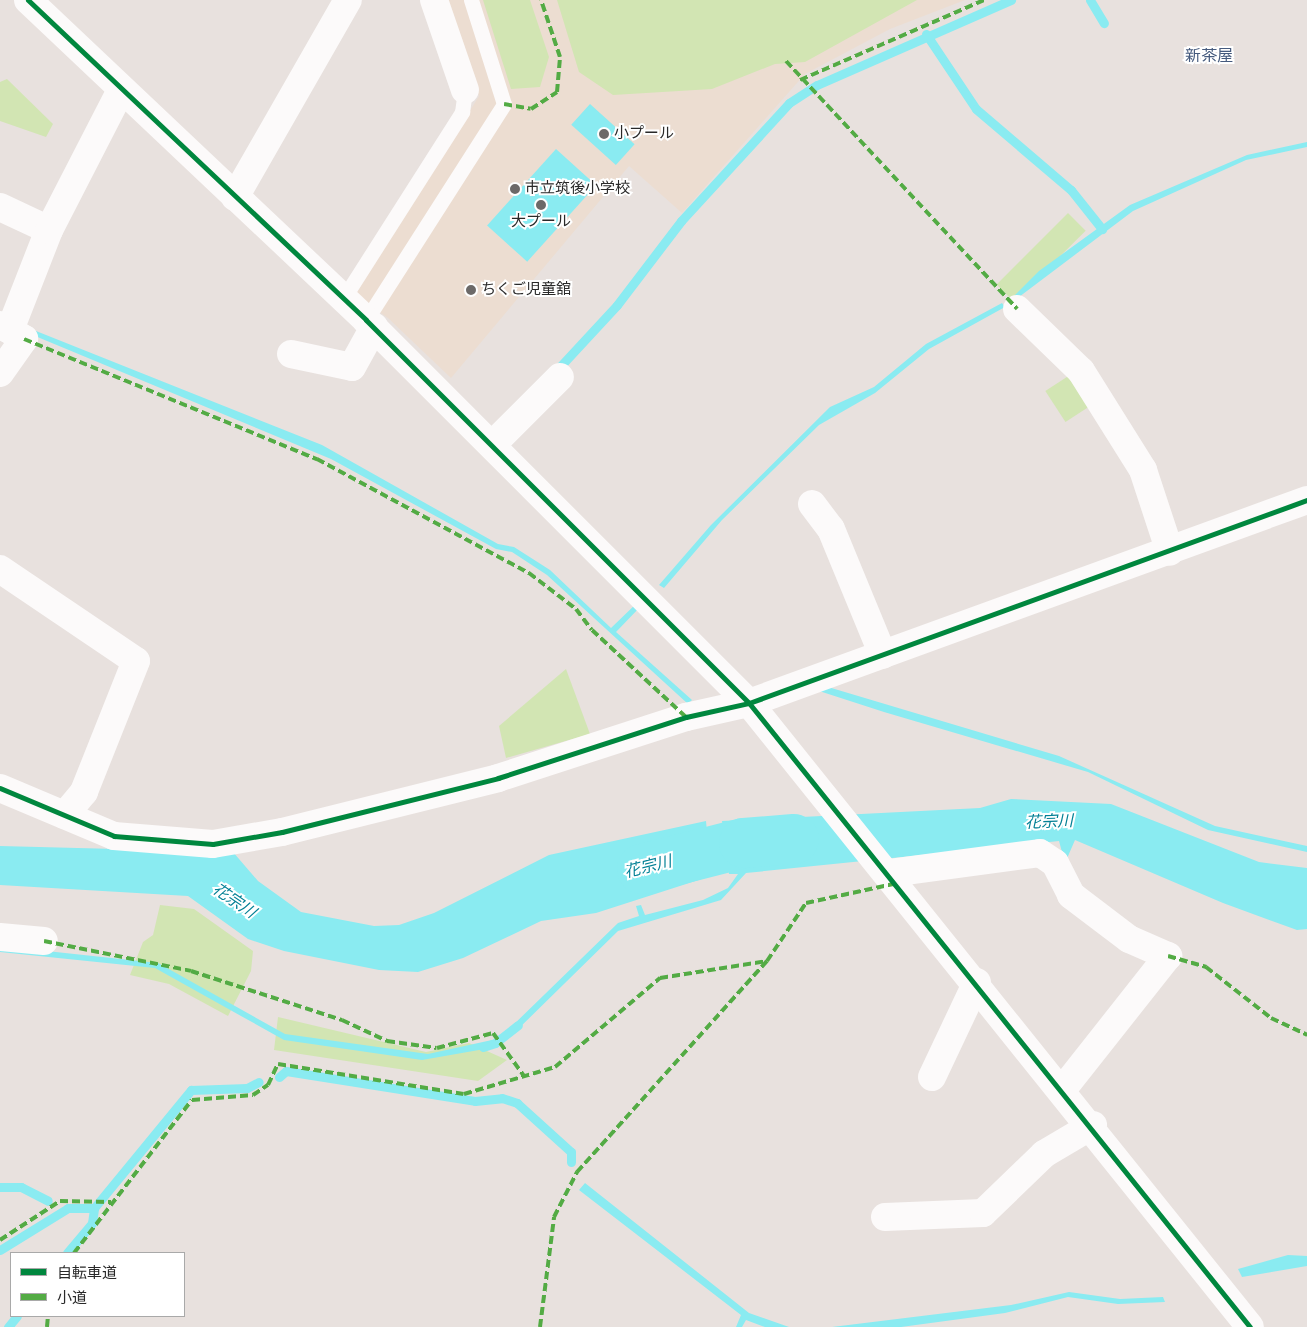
<!DOCTYPE html>
<html>
<head>
<meta charset="utf-8">
<style>
	body { margin:0 }
	#map { position:relative; width:1307px; height:1327px; overflow:hidden; background:#e8e1de; font-family:"Fira Sans","Noto Sans JP",sans-serif }
	div>[style] { position:absolute }
	.education>* { inset:0; background:#ecddd1 }
	.green>* { inset:0; background:#d2e5b3; transform-origin:0 0 }
	.water>* { inset:0; background:#8aebf1; transform-origin:0 0 }
	.stream>* { height:9px; margin:-4.5px; padding:0 4.5px; transform-origin:4.5px; border-radius:4.5px; background:#8aebf1 }
	.river>* { height:50px; margin:-25px; padding:0 25px; transform-origin:25px; border-radius:25px; background:#8aebf1 }
	.lane>* { height:15px; margin:-7.5px; padding:0 7.5px; transform-origin:7.5px; border-radius:7.5px; background:#fcfafa }
	.street>* { height:28px; margin:-14px; padding:0 14px; transform-origin:14px; border-radius:14px; background:#fcfafa }
	.quiet>* { height:4px; margin-top:-2px; transform-origin:0; background:repeating-linear-gradient(90deg,#53ab44 0 8px,transparent 0 12px) }
	.cycleway>* { height:5px; margin:-2.5px; padding:0 2.5px; transform-origin:2.5px; border-radius:2.5px; background:#00873e }
	.dots>* { width:14px; height:14px; translate:-50% -50%; box-sizing:border-box; border:2px solid #fff; border-radius:50% }
	span { translate:-50% -50%; white-space:nowrap; text-align:center; line-height:1.15; -webkit-text-stroke:4px #fff; paint-order:stroke }
	.poi-label { font-size:15px; color:#292929 }
	.left { translate:0 -50%; text-align:left }
	.neighbourhood-label { font-size:16px; color:#455a7d }
	.water-label { font-size:16px; color:#038095; font-style:italic }
	.legend { position:absolute; left:10px; top:1252px; width:175px; height:65px; box-sizing:border-box; background:#fff; border:1px solid #a9a9a9; margin:0; padding:6px 9px; list-style:none; font-size:15px; color:#292929 }
	.legend li { display:flex; align-items:center; gap:10px; height:25px }
	.legend b { width:25px; border:1px solid #a9a9a9 }
</style>
</head>
<body>
<div id="map">
	<div class="education">
		<i style="clip-path:polygon(445px 0,965px 0,890px 29px,805px 74px,682px 213px,629px 166px,451px 378px,388px 318px,355px 295px,479px 96px)"></i>
	</div>
	<div class="green">
		<i style="clip-path:polygon(483px 0,530px 0,549px 57px,540px 87px,511px 89px)"></i>
		<i style="clip-path:polygon(557px 0,917px 0,805px 62px,775px 64px,712px 89px,613px 95px,579px 72px)"></i>
		<i style="clip-path:polygon(7px 79px,53px 124px,46px 137px,0 121px,0 82px)"></i>
		<i style="left:1068px;top:213px;width:25px;height:101px;rotate:45deg"></i>
		<i style="left:1073px;top:373px;width:37px;height:33px;rotate:57deg"></i>
		<i style="clip-path:polygon(566px 669px,590px 734px,506px 758px,499px 726px)"></i>
		<i style="clip-path:polygon(160px 905px,194px 909px,253px 951px,251px 971px,228px 1016px,169px 984px,130px 975px,143px 942px,153px 935px)"></i>
		<i style="clip-path:polygon(278px 1017px,426px 1052px,469px 1043px,507px 1060px,478px 1081px,274px 1050px)"></i>
	</div>
	<div class="water">
		<i style="left:590px;top:104px;width:60px;height:28px;rotate:42deg"></i>
		<i style="clip-path:polygon(1307px 142px,1307px 147px,1246px 160px,1133px 211px,1015px 300px,1013px 297px,1039px 271px,1130px 205px,1247px 155px)"></i>
		<i style="left:556px;top:149px;width:54px;height:103px;rotate:42deg"></i>
		<i style="clip-path:polygon(1002px 303px,1005px 307px,929px 349px,875px 393px,819px 425px,722px 520px,664px 588px,659px 585px,711px 525px,830px 407px,874px 387px,926px 344px)"></i>
		<i style="clip-path:polygon(26px 327px,322px 445px,498px 544px,514px 547px,550px 570px,611px 628px,639px 601px,642px 605px,616px 632px,692px 700px,688px 704px,547px 575px,512px 552px,496px 549px,331px 459px,23px 331px)"></i>
		<i style="clip-path:polygon(818px 684px,1059px 756px,1215px 826px,1307px 846px,1307px 852px,1208px 830px,1088px 772px,884px 712px,816px 690px)"></i>
		<i style="clip-path:polygon(1011px 799px,1111px 804px,1259px 862px,1307px 868px,1307px 929px,1297px 930px,1223px 903px,1075px 840px,1065px 863px,1059px 841px,746px 873px,721px 900px,618px 931px,511px 1036px,508px 1030px,618px 923px,639px 916px,636px 906px,641px 905px,645px 915px,703px 900px,728px 888px,738px 874px,729px 874px,722px 821px,980px 808px)"></i>
		<i style="clip-path:polygon(706px 821px,711px 876px,596px 913px,541px 921px,463px 958px,418px 972px,379px 970px,284px 951px,248px 939px,188px 896px,0 885px,0 846px,233px 852px,258px 881px,301px 912px,374px 926px,399px 925px,434px 913px,549px 855px)"></i>
		<i style="clip-path:polygon(0 946px,158px 963px,285px 1034px,428px 1054px,492px 1040px,496px 1047px,422px 1060px,284px 1040px,155px 968px,0 952px)"></i>
		<i style="clip-path:polygon(585px 1183px,749px 1313px,789px 1327px,765px 1327px,746px 1320px,742px 1327px,736px 1327px,741px 1315px,579px 1190px)"></i>
		<i style="clip-path:polygon(1288px 1255px,1307px 1256px,1307px 1266px,1242px 1277px,1238px 1269px)"></i>
		<i style="clip-path:polygon(1069px 1292px,1120px 1299px,1163px 1297px,1165px 1302px,1118px 1304px,1068px 1297px,1005px 1313px,901px 1327px,832px 1327px,1011px 1305px)"></i>
	</div>
	<div class="stream">
		<i style="left:1090px;top:0;width:27px;rotate:59deg"></i>
		<i style="left:926px;top:34px;width:90px;rotate:56.3deg"></i>
		<i style="left:976px;top:109px;width:125px;rotate:40.5deg"></i>
		<i style="left:1071px;top:190px;width:50px;rotate:51.5deg"></i>
		<i style="left:555px;top:372px;width:91px;rotate:-47.2deg"></i>
		<i style="left:617px;top:305px;width:106px;rotate:-52.7deg"></i>
		<i style="left:681px;top:221px;width:160px;rotate:-47.5deg"></i>
		<i style="left:789px;top:103px;width:33px;rotate:-33deg"></i>
		<i style="left:817px;top:85px;width:212px;rotate:-23.7deg"></i>
		<i style="left:483px;top:1047px;width:13px;rotate:-18deg"></i>
		<i style="left:495px;top:1043px;width:29px;rotate:-38deg"></i>
		<i style="left:279px;top:1077px;width:9px;rotate:-41deg"></i>
		<i style="left:286px;top:1071px;width:191px;rotate:9deg"></i>
		<i style="left:475px;top:1101px;width:27px;rotate:-6deg"></i>
		<i style="left:502px;top:1098px;width:16px;rotate:18deg"></i>
		<i style="left:517px;top:1103px;width:73px;rotate:42.2deg"></i>
		<i style="left:571px;top:1152px;width:10px;rotate:90deg"></i>
		<i style="left:0;top:1187px;width:21px"></i>
		<i style="left:21px;top:1187px;width:30px;rotate:27deg"></i>
		<i style="left:0;top:1250px;width:80px;rotate:-31.7deg"></i>
		<i style="left:68px;top:1208px;width:26px"></i>
		<i style="left:94px;top:1208px;width:153px;rotate:-50.6deg"></i>
		<i style="left:191px;top:1090px;width:56px;rotate:-2deg"></i>
		<i style="left:247px;top:1088px;width:13px;rotate:-27deg"></i>
		<i style="left:67px;top:1253px;width:39px;rotate:-50deg"></i>
		<i style="left:92px;top:1223px;width:15px;rotate:-82deg"></i>
		<i style="left:8px;top:1327px;width:14px;rotate:-51deg"></i>
	</div>
	<div class="river">
		<i style="left:642px;top:869px;width:105px;rotate:-14.3deg"></i>
		<i style="left:744px;top:843px;width:50px;rotate:-4.6deg"></i>
	</div>
	<div class="lane">
		<i style="left:343px;top:299px;width:222px;rotate:-57.5deg"></i>
		<i style="left:462px;top:112px;width:22px;rotate:-82deg"></i>
		<i style="left:366px;top:320px;width:256px;rotate:-57.4deg"></i>
		<i style="left:504px;top:104px;width:109px;rotate:-107.6deg"></i>
	</div>
	<div class="street">
		<i style="left:28px;top:0;width:465px;rotate:43.4deg"></i>
		<i style="left:366px;top:320px;width:542px;rotate:45deg"></i>
		<i style="left:749px;top:703px;width:800px;rotate:51.24deg"></i>
		<i style="left:434px;top:0;width:95px;rotate:71deg"></i>
		<i style="left:235px;top:197px;width:227px;rotate:-60.2deg"></i>
		<i style="left:0;top:207px;width:54px;rotate:25.1deg"></i>
		<i style="left:1017px;top:309px;width:89px;rotate:44.1deg"></i>
		<i style="left:1081px;top:371px;width:117px;rotate:57.9deg"></i>
		<i style="left:1143px;top:470px;width:86px;rotate:71.8deg"></i>
		<i style="left:0;top:325px;width:11px;rotate:27deg"></i>
		<i style="left:10px;top:330px;width:107px;rotate:-68.7deg"></i>
		<i style="left:49px;top:230px;width:157px;rotate:-62.8deg"></i>
		<i style="left:291px;top:354px;width:62px;rotate:12deg"></i>
		<i style="left:352px;top:367px;width:46px;rotate:-61.2deg"></i>
		<i style="left:0;top:373px;width:42px;rotate:-54.8deg"></i>
		<i style="left:24px;top:339px;width:17px;rotate:-147deg"></i>
		<i style="left:492px;top:445px;width:96px;rotate:-45deg"></i>
		<i style="left:812px;top:504px;width:31px;rotate:53deg"></i>
		<i style="left:831px;top:529px;width:136px;rotate:67.6deg"></i>
		<i style="left:0;top:569px;width:164px;rotate:34.1deg"></i>
		<i style="left:136px;top:661px;width:141px;rotate:111.7deg"></i>
		<i style="left:84px;top:792px;width:30px;rotate:130deg"></i>
		<i style="left:0;top:788px;width:124px;rotate:22.8deg"></i>
		<i style="left:114px;top:836px;width:99px;rotate:4.6deg"></i>
		<i style="left:213px;top:844px;width:70px;rotate:-9.9deg"></i>
		<i style="left:282px;top:832px;width:223px;rotate:-14deg"></i>
		<i style="left:498px;top:778px;width:198px;rotate:-18deg"></i>
		<i style="left:686px;top:717px;width:65px;rotate:-12.5deg"></i>
		<i style="left:749px;top:703px;width:594px;rotate:-19.99deg"></i>
		<i style="left:890px;top:873px;width:151px;rotate:-7.6deg"></i>
		<i style="left:1040px;top:853px;width:18px;rotate:34deg"></i>
		<i style="left:1055px;top:863px;width:36px;rotate:63deg"></i>
		<i style="left:1071px;top:895px;width:73px;rotate:37.2deg"></i>
		<i style="left:1129px;top:939px;width:43px;rotate:23.6deg"></i>
		<i style="left:1168px;top:956px;width:169px;rotate:128.3deg"></i>
		<i style="left:0;top:937px;width:44px;rotate:5.2deg"></i>
		<i style="left:932px;top:1077px;width:105px;rotate:-64.7deg"></i>
		<i style="left:885px;top:1217px;width:98px;rotate:-2.3deg"></i>
		<i style="left:983px;top:1213px;width:85px;rotate:-44deg"></i>
		<i style="left:1044px;top:1154px;width:57px;rotate:-30.6deg"></i>
	</div>
	<div class="quiet">
		<i style="left:786px;top:61px;width:339px;rotate:47deg"></i>
		<i style="left:800px;top:80px;width:201px;rotate:-23.5deg"></i>
		<i style="left:504px;top:104px;width:27px;rotate:10deg"></i>
		<i style="left:531px;top:109px;width:31px;rotate:-33deg"></i>
		<i style="left:557px;top:92px;width:35px;rotate:-85deg"></i>
		<i style="left:560px;top:57px;width:60px;rotate:-108.4deg"></i>
		<i style="left:24px;top:339px;width:317px;rotate:22.3deg"></i>
		<i style="left:317px;top:459px;width:241px;rotate:28.3deg"></i>
		<i style="left:529px;top:573px;width:59px;rotate:37.5deg"></i>
		<i style="left:576px;top:609px;width:26px;rotate:53deg"></i>
		<i style="left:592px;top:630px;width:128px;rotate:42.8deg"></i>
		<i style="left:44px;top:941px;width:150px;rotate:11.5deg"></i>
		<i style="left:191px;top:971px;width:159px;rotate:18deg"></i>
		<i style="left:342px;top:1020px;width:50px;rotate:25deg"></i>
		<i style="left:387px;top:1041px;width:50px;rotate:8deg"></i>
		<i style="left:437px;top:1048px;width:58px;rotate:-15deg"></i>
		<i style="left:493px;top:1033px;width:53px;rotate:54.2deg"></i>
		<i style="left:1168px;top:956px;width:40px;rotate:16deg"></i>
		<i style="left:1206px;top:967px;width:83px;rotate:38.1deg"></i>
		<i style="left:1271px;top:1018px;width:40px;rotate:25deg"></i>
		<i style="left:0;top:1240px;width:72px;rotate:-33deg"></i>
		<i style="left:60px;top:1201px;width:51px;rotate:1.1deg"></i>
		<i style="left:74px;top:1253px;width:193px;rotate:-52.4deg"></i>
		<i style="left:192px;top:1100px;width:61px;rotate:-4.7deg"></i>
		<i style="left:253px;top:1095px;width:18px;rotate:-34deg"></i>
		<i style="left:268px;top:1085px;width:23px;rotate:-65deg"></i>
		<i style="left:278px;top:1064px;width:188px;rotate:9.2deg"></i>
		<i style="left:464px;top:1094px;width:95px;rotate:-16.5deg"></i>
		<i style="left:555px;top:1067px;width:138px;rotate:-40.3deg"></i>
		<i style="left:660px;top:978px;width:108px;rotate:-9deg"></i>
		<i style="left:47px;top:1327px;width:11px;rotate:-85deg"></i>
		<i style="left:540px;top:1327px;width:111px;rotate:-82.7deg"></i>
		<i style="left:554px;top:1217px;width:51px;rotate:-62.9deg"></i>
		<i style="left:577px;top:1172px;width:284px;rotate:-48deg"></i>
		<i style="left:767px;top:961px;width:70px;rotate:-56.1deg"></i>
		<i style="left:806px;top:903px;width:94px;rotate:-12.3deg"></i>
	</div>
	<div class="cycleway">
		<i style="left:28px;top:0;width:465px;rotate:43.4deg"></i>
		<i style="left:366px;top:320px;width:542px;rotate:45deg"></i>
		<i style="left:749px;top:703px;width:800px;rotate:51.24deg"></i>
		<i style="left:0;top:788px;width:124px;rotate:22.8deg"></i>
		<i style="left:114px;top:836px;width:99px;rotate:4.6deg"></i>
		<i style="left:213px;top:844px;width:70px;rotate:-9.9deg"></i>
		<i style="left:282px;top:832px;width:223px;rotate:-14deg"></i>
		<i style="left:498px;top:778px;width:198px;rotate:-18deg"></i>
		<i style="left:686px;top:717px;width:65px;rotate:-12.5deg"></i>
		<i style="left:749px;top:703px;width:594px;rotate:-19.99deg"></i>
	</div>
	<div class="dots">
		<i style="left:604px;top:134px;background:#6c6968"></i>
		<i style="left:515px;top:189px;background:#6c6968"></i>
		<i style="left:541px;top:205px;background:#6c6968"></i>
		<i style="left:471px;top:290px;background:#6c6968"></i>
	</div>
	<div class="poi-label">
		<span class="left" style="left:614px;top:134px">小プール</span>
		<span class="left" style="left:525px;top:189px">市立筑後小学校</span>
		<span style="left:541px;top:222px">大プール</span>
		<span class="left" style="left:481px;top:290px">ちくご児童舘</span>
	</div>
	<div class="neighbourhood-label">
		<span style="left:1209px;top:56px">新茶屋</span>
	</div>
	<div class="water-label">
		<span style="left:1049px;top:822px;rotate:-2deg">花宗川</span>
		<span style="left:648px;top:867px;rotate:-14deg">花宗川</span>
		<span style="left:234px;top:901px;rotate:34deg">花宗川</span>
	</div>
	<ul class="legend">
	<li><b style="height:6px;background:#00873e"></b>自転車道</li>
	<li><b style="height:6px;background:#53ab44"></b>小道</li>
	</ul>
</div>
</body>
</html>
